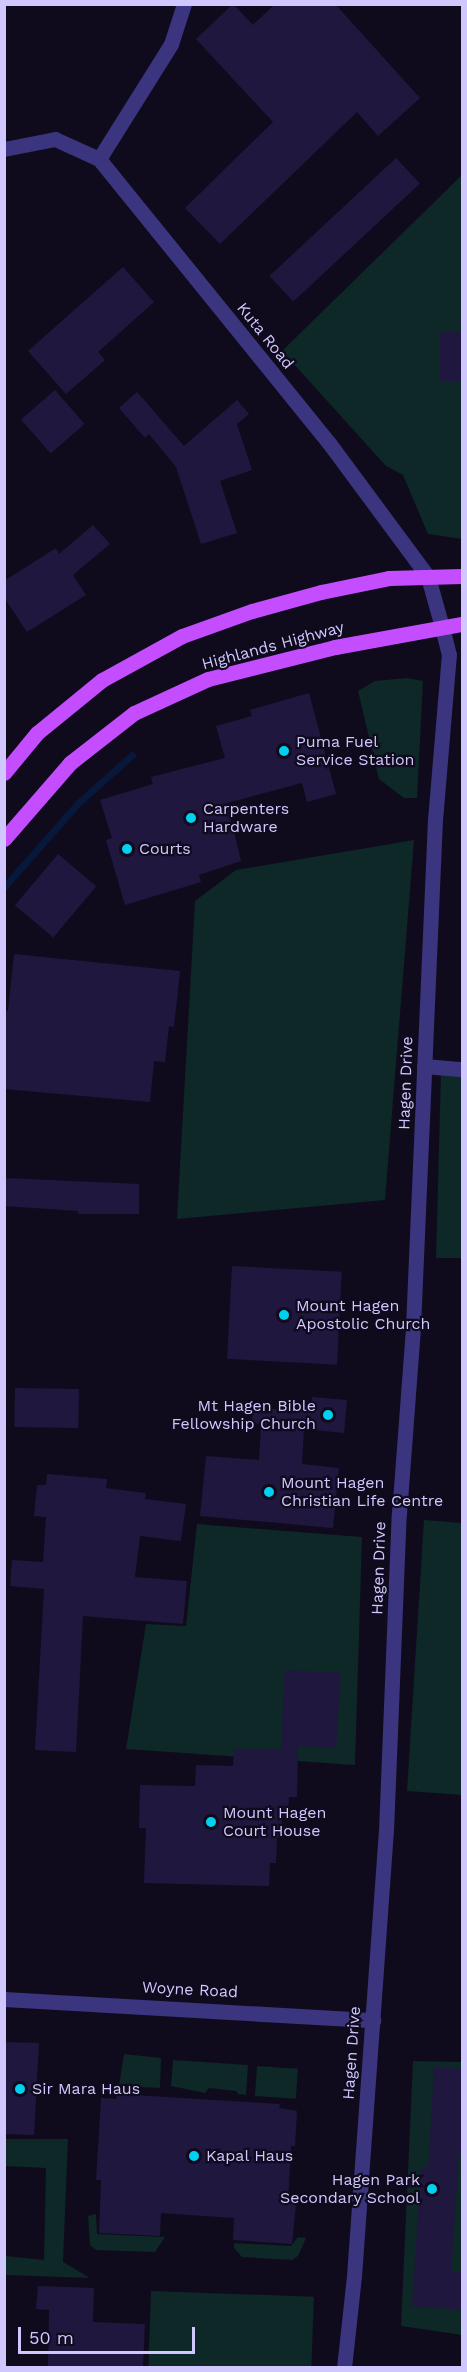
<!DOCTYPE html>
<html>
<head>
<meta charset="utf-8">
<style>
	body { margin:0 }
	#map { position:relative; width:467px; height:2372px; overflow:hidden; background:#0f0b1d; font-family:"Work Sans",sans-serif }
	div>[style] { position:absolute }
	.green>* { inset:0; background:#0e2727; transform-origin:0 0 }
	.stream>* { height:7px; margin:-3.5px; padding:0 3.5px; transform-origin:3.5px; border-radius:3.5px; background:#07183a }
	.building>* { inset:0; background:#20173f; transform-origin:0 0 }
	.minor>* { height:15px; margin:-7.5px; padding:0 7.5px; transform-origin:7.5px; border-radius:7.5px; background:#3a357e }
	.tertiary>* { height:15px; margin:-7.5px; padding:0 7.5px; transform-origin:7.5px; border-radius:7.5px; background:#3a357e }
	.primary>* { height:15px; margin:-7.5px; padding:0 7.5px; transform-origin:7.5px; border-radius:7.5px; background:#c44eff }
	.dots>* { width:16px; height:16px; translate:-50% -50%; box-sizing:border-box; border:3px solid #0f0b1d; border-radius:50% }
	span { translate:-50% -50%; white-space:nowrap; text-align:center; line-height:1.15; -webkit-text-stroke:4.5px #0f0b1d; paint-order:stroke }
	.street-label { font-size:16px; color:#d0c7ff }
	.poi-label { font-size:16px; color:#d0c7ff }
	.left { translate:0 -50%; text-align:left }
	.right { translate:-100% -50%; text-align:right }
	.frame { position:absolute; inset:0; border:6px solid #d0c7ff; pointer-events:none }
	.scale { position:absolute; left:18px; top:2327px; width:177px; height:27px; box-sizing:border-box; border:3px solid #d0c7ff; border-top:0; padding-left:8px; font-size:18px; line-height:21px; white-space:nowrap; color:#d0c7ff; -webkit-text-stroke:4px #0f0b1d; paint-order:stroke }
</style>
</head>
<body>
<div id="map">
	<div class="green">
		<i style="clip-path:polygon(462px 175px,462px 539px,428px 534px,403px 475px,386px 466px,282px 351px)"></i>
		<i style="clip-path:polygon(407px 678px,423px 681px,417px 798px,404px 798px,379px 779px,358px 691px,375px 681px)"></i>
		<i style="clip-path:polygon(414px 840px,385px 1200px,177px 1219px,195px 901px,236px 870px)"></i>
		<i style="clip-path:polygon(441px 1073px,462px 1075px,462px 1258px,436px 1258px)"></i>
		<i style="clip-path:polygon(424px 1520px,462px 1523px,462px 1795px,407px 1791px)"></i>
		<i style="clip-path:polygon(197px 1524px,362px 1537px,355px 1765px,126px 1749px,146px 1624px,186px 1626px)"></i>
		<i style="clip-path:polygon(124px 2054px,161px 2058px,160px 2088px,119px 2086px)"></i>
		<i style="clip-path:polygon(173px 2060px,248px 2065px,246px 2095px,238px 2094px,236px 2091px,209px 2088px,205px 2093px,171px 2086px)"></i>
		<i style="clip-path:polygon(413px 2061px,462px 2062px,462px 2335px,401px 2326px)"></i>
		<i style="left:257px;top:2066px;width:41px;height:30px;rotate:4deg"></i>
		<i style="clip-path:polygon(5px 2139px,68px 2139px,63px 2262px,90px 2278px,5px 2275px,5px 2256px,44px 2260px,46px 2168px,5px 2166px)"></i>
		<i style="clip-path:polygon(96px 2214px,97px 2234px,165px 2237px,155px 2252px,96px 2250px,90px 2245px,88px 2216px)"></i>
		<i style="clip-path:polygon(298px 2237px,306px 2238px,298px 2256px,292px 2260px,242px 2257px,234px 2248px,234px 2243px,291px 2246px)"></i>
		<i style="left:151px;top:2291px;width:163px;height:76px;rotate:2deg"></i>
	</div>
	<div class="stream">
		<i style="left:4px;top:887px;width:112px;rotate:-48.6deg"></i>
		<i style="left:78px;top:803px;width:72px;rotate:-41.6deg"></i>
	</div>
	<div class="building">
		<i style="clip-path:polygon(233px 4px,253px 25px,275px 4px,335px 4px,420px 98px,378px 136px,357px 112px,220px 244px,185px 208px,273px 122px,196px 39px)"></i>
		<i style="left:396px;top:158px;width:35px;height:173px;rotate:47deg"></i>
		<i style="clip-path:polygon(123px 267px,154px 302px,98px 352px,105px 360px,66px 394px,28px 351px)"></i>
		<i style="left:462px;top:332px;width:49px;height:22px;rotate:90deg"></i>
		<i style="left:55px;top:390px;width:45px;height:45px;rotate:49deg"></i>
		<i style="clip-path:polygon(137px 392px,184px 446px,237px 400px,249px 414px,237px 424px,252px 470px,220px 481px,237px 533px,201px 544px,176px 467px,149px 434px,145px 438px,119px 408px)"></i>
		<i style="clip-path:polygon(93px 525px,110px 544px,73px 575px,86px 595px,27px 632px,4px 597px,4px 581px,56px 548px,59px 554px)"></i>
		<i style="clip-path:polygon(309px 693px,336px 794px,307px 802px,302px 783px,227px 803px,241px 861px,199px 875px,201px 882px,125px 905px,106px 840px,112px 838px,100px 800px,153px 784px,151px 777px,225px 758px,216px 726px,252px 716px,250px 710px)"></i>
		<i style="left:58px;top:854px;width:50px;height:67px;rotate:40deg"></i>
		<i style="clip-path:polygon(14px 954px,180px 971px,174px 1027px,169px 1026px,165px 1062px,154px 1061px,150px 1102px,4px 1089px,4px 1011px,8px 1011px)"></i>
		<i style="clip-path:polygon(4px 1178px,139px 1184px,139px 1214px,78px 1214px,78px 1211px,4px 1206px)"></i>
		<i style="left:232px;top:1266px;width:110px;height:93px;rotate:3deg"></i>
		<i style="left:15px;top:1388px;width:64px;height:39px;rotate:1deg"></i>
		<i style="clip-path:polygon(312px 1397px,347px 1400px,344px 1433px,304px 1429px,302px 1464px,339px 1468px,333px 1528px,200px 1516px,206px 1456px,259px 1460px,261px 1424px,252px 1423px,253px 1408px,311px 1411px)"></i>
		<i style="clip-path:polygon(47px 1474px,107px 1479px,106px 1488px,146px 1493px,145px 1499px,186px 1504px,181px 1541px,140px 1536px,135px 1577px,187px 1581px,183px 1624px,83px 1616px,76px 1752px,35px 1750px,44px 1589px,10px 1586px,12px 1560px,43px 1562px,46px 1517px,34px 1516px,37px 1485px,46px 1485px)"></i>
		<i style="clip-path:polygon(285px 1670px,341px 1673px,336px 1748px,298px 1746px,297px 1797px,289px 1797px,288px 1817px,282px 1817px,282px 1838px,277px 1838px,276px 1863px,270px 1863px,269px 1886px,144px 1883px,146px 1828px,139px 1828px,140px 1785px,195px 1786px,196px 1765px,233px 1766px,234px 1749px,281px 1749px)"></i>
		<i style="clip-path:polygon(4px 2042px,39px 2043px,34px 2135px,4px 2134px)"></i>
		<i style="clip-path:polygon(434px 2067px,462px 2069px,462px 2156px,459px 2155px,451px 2271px,462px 2272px,462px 2310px,412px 2306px,421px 2167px,428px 2168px)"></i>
		<i style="clip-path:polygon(117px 2094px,280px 2104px,279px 2108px,297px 2111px,295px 2146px,291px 2146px,288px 2203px,296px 2204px,292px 2244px,233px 2240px,234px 2218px,161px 2213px,160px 2236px,99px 2233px,101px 2180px,96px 2180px,101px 2098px,116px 2099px)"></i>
		<i style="clip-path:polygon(38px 2286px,94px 2288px,93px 2322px,145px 2324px,143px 2367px,48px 2367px,49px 2310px,36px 2309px)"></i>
	</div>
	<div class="minor">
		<i style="left:99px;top:159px;width:136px;rotate:-57.9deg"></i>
		<i style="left:171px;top:44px;width:42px;rotate:-72deg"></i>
		<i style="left:424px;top:1066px;width:38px;rotate:5deg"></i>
		<i style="left:4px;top:1999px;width:370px;rotate:3.3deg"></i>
		<i style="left:344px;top:2368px;width:93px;rotate:-83.8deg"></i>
		<i style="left:354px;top:2276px;width:446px;rotate:-85.9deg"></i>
		<i style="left:386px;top:1831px;width:317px;rotate:-87.7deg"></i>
		<i style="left:399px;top:1514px;width:188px;rotate:-85.7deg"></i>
		<i style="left:413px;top:1327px;width:507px;rotate:-87.52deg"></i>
		<i style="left:435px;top:820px;width:166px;rotate:-85.2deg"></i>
		<i style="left:449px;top:655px;width:29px;rotate:-104deg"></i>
	</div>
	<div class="tertiary">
		<i style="left:4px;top:149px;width:52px;rotate:-11.1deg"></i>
		<i style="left:55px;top:139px;width:48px;rotate:24.4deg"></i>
		<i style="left:99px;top:159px;width:365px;rotate:51deg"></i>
		<i style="left:329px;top:443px;width:167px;rotate:53.5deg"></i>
		<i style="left:428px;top:577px;width:52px;rotate:74.4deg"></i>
	</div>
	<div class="primary">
		<i style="left:4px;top:773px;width:52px;rotate:-50.5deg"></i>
		<i style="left:37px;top:733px;width:84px;rotate:-39.2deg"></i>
		<i style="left:102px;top:680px;width:91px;rotate:-28.8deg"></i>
		<i style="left:182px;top:636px;width:74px;rotate:-19.7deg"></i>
		<i style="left:252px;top:611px;width:72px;rotate:-15.4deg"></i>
		<i style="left:321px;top:592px;width:69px;rotate:-11.6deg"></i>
		<i style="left:389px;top:578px;width:73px;rotate:-1.6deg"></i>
		<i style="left:4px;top:839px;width:101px;rotate:-49deg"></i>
		<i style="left:70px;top:763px;width:81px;rotate:-38deg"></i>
		<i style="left:134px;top:713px;width:81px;rotate:-24.7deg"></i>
		<i style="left:208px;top:679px;width:131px;rotate:-14.1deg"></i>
		<i style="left:335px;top:647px;width:129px;rotate:-10.3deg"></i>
	</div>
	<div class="dots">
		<i style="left:284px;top:751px;background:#00d0f2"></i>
		<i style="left:191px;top:818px;background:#00d0f2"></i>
		<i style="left:127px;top:849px;background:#00d0f2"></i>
		<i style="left:284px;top:1315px;background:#00d0f2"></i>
		<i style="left:328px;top:1415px;background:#00d0f2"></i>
		<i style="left:269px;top:1492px;background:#00d0f2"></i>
		<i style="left:211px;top:1822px;background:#00d0f2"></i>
		<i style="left:20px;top:2089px;background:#00d0f2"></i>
		<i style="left:194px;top:2156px;background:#00d0f2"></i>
		<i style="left:432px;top:2189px;background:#00d0f2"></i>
	</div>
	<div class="street-label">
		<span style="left:265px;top:336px;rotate:51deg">Kuta Road</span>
		<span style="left:273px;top:646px;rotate:-15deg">Highlands Highway</span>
		<span style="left:406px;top:1083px;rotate:-88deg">Hagen Drive</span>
		<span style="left:379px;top:1568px;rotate:-88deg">Hagen Drive</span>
		<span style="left:190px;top:1990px;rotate:3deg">Woyne Road</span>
		<span style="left:352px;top:2053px;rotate:-86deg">Hagen Drive</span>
	</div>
	<div class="poi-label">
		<span class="left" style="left:296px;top:751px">Puma Fuel<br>Service Station</span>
		<span class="left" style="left:203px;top:818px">Carpenters<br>Hardware</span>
		<span class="left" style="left:139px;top:849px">Courts</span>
		<span class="left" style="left:296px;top:1315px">Mount Hagen<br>Apostolic Church</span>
		<span class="right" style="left:316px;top:1415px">Mt Hagen Bible<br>Fellowship Church</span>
		<span class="left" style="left:281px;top:1492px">Mount Hagen<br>Christian Life Centre</span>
		<span class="left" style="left:223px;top:1822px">Mount Hagen<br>Court House</span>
		<span class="left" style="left:32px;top:2089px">Sir Mara Haus</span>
		<span class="left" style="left:206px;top:2156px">Kapal Haus</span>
		<span class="right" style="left:420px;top:2189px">Hagen Park<br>Secondary School</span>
	</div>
	<div class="frame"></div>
	<div class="scale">50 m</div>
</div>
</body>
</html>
